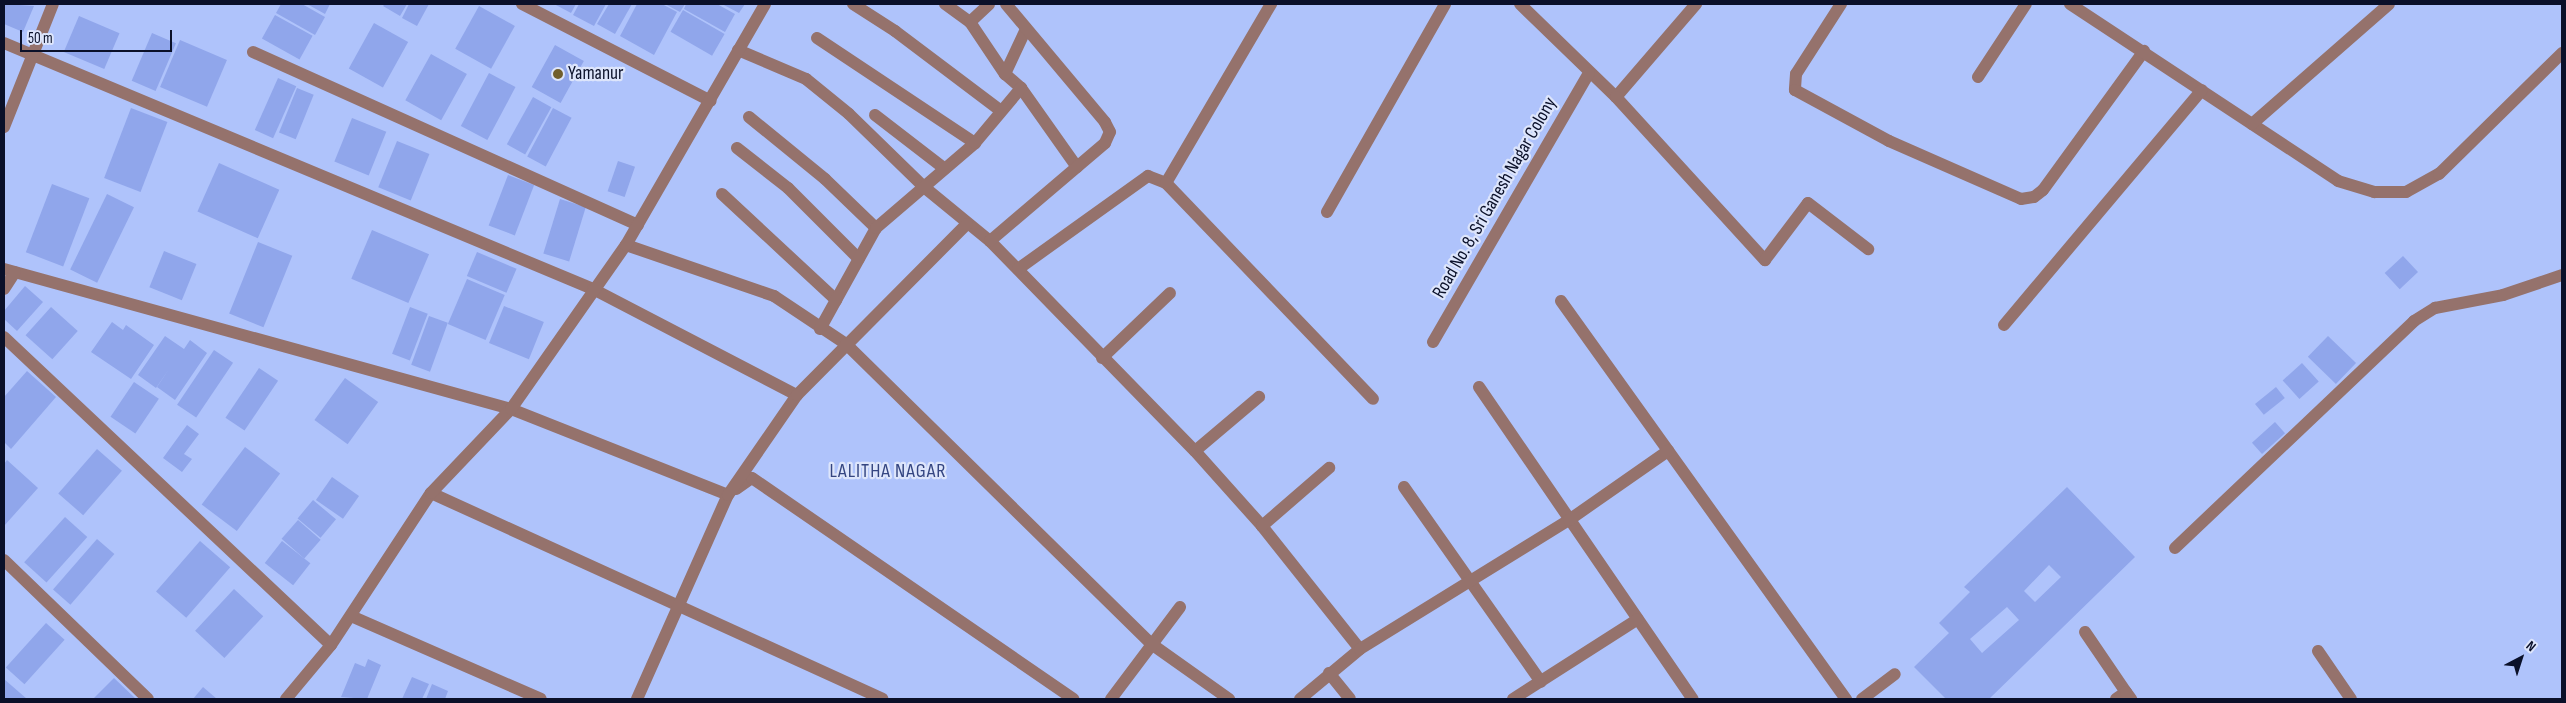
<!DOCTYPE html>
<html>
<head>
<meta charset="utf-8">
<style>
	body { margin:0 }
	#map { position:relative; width:2566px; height:703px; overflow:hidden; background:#afc3fb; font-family:"Sofia Sans Condensed",sans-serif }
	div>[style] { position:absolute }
	.building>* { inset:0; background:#90a6eb; transform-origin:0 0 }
	.minor>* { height:12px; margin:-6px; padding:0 6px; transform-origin:6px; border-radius:6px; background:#95726c }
	.dots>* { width:14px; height:14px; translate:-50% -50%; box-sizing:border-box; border:2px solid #dde5fb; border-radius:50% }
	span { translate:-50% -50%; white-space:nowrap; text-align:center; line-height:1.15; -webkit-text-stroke:4.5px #dde5fb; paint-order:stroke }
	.poi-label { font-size:19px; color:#0a1029 }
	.left { translate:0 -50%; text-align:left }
	.street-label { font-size:19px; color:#0a1029 }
	.neighbourhood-label { font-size:20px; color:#344581; letter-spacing:1px }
	.frame { position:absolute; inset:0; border:5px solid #0a1029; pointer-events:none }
	.north { position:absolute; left:2496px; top:633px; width:50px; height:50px; -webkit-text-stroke:4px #dde5fb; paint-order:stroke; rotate:40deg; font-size:14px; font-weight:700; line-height:20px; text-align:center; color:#0a1029 }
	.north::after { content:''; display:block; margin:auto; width:18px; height:22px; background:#0a1029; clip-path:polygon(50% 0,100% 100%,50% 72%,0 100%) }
	.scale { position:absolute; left:20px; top:30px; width:152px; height:22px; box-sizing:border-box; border:2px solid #0a1029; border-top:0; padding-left:6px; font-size:15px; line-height:18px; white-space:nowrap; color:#0a1029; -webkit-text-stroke:4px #dde5fb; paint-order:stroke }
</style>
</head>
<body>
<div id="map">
	<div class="building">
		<i style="clip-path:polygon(4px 4px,34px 6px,23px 32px,4px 24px)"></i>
		<i style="clip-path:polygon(281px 4px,302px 4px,325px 17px,315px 35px,276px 13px)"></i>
		<i style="clip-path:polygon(307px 4px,330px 4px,325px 14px)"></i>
		<i style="clip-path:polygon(385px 4px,407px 4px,400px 16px,383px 6px)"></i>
		<i style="clip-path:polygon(409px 4px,429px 4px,417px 26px,402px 18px)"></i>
		<i style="clip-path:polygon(554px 4px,576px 4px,571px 13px)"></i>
		<i style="clip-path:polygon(579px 4px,606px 4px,594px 26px,573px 15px)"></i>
		<i style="clip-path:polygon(609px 4px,632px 4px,615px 34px,597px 24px)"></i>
		<i style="clip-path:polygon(637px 4px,662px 4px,677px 12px,654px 55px,620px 36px)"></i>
		<i style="clip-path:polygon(665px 4px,685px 4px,680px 12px)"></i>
		<i style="clip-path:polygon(686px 4px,717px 4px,735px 14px,725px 32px,684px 9px)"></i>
		<i style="clip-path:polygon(722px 4px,745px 4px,739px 13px)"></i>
		<i style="left:479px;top:6px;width:41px;height:49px;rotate:29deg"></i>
		<i style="left:683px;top:10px;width:48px;height:25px;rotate:30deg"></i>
		<i style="left:275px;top:15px;width:43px;height:27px;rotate:29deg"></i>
		<i style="left:79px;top:16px;width:44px;height:39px;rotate:23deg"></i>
		<i style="left:374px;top:23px;width:39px;height:52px;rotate:29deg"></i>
		<i style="left:152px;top:33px;width:26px;height:52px;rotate:23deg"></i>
		<i style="left:180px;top:40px;width:51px;height:51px;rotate:23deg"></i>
		<i style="left:555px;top:45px;width:33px;height:48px;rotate:29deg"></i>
		<i style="left:431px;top:54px;width:41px;height:53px;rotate:29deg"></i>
		<i style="left:489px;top:73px;width:30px;height:60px;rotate:28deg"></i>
		<i style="left:278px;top:78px;width:20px;height:57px;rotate:24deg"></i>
		<i style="left:297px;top:88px;width:18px;height:48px;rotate:22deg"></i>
		<i style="left:533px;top:97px;width:21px;height:54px;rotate:29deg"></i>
		<i style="left:131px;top:108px;width:39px;height:75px;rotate:21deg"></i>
		<i style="left:553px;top:108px;width:21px;height:55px;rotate:28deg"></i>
		<i style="left:352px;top:118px;width:37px;height:47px;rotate:22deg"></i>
		<i style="left:397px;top:141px;width:35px;height:50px;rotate:22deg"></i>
		<i style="left:618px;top:161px;width:18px;height:32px;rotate:19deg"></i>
		<i style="left:219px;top:163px;width:66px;height:53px;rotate:24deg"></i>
		<i style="left:508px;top:175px;width:28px;height:54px;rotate:21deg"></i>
		<i style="left:52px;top:184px;width:40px;height:73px;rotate:21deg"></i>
		<i style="left:107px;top:194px;width:30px;height:84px;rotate:26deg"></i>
		<i style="left:560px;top:199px;width:27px;height:57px;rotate:17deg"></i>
		<i style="left:372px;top:230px;width:62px;height:53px;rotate:23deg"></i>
		<i style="left:258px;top:242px;width:37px;height:77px;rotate:22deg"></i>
		<i style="left:164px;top:251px;width:35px;height:39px;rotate:22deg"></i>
		<i style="left:477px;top:252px;width:43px;height:26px;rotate:23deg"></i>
		<i style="left:2403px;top:256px;width:22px;height:25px;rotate:47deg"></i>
		<i style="left:467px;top:279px;width:41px;height:49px;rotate:23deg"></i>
		<i style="clip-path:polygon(25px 286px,43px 302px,17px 331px,4px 319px,4px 311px)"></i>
		<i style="left:504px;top:306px;width:43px;height:40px;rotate:22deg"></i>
		<i style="left:51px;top:307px;width:36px;height:38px;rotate:42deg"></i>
		<i style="left:410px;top:307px;width:19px;height:50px;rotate:21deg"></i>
		<i style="left:429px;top:316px;width:20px;height:52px;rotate:20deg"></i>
		<i style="clip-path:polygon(112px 322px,123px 330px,126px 325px,154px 345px,131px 379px,91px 352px)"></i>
		<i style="clip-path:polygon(165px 336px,184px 349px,190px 340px,207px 353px,175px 400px,157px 387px,169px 369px,156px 388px,138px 375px)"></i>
		<i style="left:2328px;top:336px;width:39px;height:29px;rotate:44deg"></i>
		<i style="left:214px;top:350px;width:23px;height:66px;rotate:34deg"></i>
		<i style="left:2302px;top:363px;width:25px;height:26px;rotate:48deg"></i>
		<i style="left:259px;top:368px;width:23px;height:60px;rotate:34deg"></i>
		<i style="clip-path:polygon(27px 371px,56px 397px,11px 449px,4px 442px,4px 397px)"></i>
		<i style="left:345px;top:378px;width:41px;height:52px;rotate:36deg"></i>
		<i style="left:134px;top:382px;width:30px;height:42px;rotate:34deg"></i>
		<i style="left:2276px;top:387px;width:14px;height:27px;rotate:51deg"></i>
		<i style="left:2275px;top:422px;width:15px;height:31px;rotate:48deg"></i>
		<i style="clip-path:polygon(187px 425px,199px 434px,184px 454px,192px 459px,182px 472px,163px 458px)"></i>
		<i style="left:245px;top:447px;width:44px;height:72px;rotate:37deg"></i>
		<i style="left:97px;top:449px;width:33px;height:59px;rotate:41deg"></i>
		<i style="clip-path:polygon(7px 460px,38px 488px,4px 526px,4px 464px)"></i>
		<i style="left:332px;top:477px;width:33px;height:28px;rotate:35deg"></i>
		<i style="clip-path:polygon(evenodd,2067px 487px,2135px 557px,1989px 699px,1946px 699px,1914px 667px,1949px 633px,1939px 623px,1970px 592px,1964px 587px,2067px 487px,2049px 565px,2061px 577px,2035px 602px,2024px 591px,2049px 565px,2067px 487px,2007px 607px,2019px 620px,1982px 653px,1970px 639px,2007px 607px)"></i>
		<i style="left:313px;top:500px;width:30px;height:24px;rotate:40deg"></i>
		<i style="left:65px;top:517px;width:30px;height:61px;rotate:42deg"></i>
		<i style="left:298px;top:520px;width:30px;height:25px;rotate:41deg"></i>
		<i style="left:97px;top:539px;width:23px;height:67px;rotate:41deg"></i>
		<i style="left:200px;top:541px;width:40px;height:67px;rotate:41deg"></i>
		<i style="left:282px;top:541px;width:36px;height:28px;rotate:38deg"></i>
		<i style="left:234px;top:589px;width:40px;height:57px;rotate:43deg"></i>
		<i style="left:46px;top:623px;width:25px;height:60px;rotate:42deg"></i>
		<i style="clip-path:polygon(368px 659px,381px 665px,367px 699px,341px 697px,355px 663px,365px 667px)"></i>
		<i style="clip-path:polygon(412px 677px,429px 684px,422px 699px,402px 699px)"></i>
		<i style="clip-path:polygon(114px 678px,136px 699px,93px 699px)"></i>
		<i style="clip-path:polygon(4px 679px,27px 699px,4px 699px)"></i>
		<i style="clip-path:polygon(432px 684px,448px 691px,445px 699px,426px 699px)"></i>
		<i style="clip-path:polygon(203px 687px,217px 699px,193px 699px)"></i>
	</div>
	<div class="minor">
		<i style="left:522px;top:4px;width:212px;rotate:27.2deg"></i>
		<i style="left:853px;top:4px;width:50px;rotate:32.7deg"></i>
		<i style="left:895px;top:31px;width:131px;rotate:37deg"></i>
		<i style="left:945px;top:4px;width:31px;rotate:36deg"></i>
		<i style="left:970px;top:22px;width:63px;rotate:56.1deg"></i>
		<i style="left:1005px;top:74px;width:21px;rotate:41deg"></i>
		<i style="left:1021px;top:88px;width:97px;rotate:54.7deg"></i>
		<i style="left:1520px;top:4px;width:134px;rotate:44.1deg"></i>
		<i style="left:1616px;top:97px;width:123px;rotate:-49.3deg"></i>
		<i style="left:1841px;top:4px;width:83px;rotate:122.7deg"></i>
		<i style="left:1796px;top:74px;width:16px;rotate:94deg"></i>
		<i style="left:1795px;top:90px;width:107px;rotate:28.5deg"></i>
		<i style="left:1889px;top:141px;width:144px;rotate:23.7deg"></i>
		<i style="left:2021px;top:199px;width:13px;rotate:-9deg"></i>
		<i style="left:2034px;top:197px;width:11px;rotate:-38deg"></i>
		<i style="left:2043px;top:190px;width:172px;rotate:-54deg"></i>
		<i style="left:2070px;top:4px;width:321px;rotate:33.4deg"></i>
		<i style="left:2338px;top:181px;width:38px;rotate:17deg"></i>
		<i style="left:2374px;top:192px;width:32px"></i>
		<i style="left:2406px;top:192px;width:38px;rotate:-29deg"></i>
		<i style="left:2439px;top:174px;width:173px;rotate:-44.5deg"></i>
		<i style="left:970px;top:22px;width:26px;rotate:-43deg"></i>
		<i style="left:817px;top:38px;width:190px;rotate:33.6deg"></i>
		<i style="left:4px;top:43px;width:638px;rotate:22.67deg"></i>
		<i style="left:593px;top:289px;width:230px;rotate:27.5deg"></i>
		<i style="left:738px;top:50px;width:74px;rotate:23.1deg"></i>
		<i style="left:806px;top:79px;width:55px;rotate:39.1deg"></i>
		<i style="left:849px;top:114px;width:105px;rotate:44.2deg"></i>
		<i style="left:924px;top:187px;width:85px;rotate:39.3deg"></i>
		<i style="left:990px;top:241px;width:293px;rotate:45.7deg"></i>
		<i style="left:1195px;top:451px;width:101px;rotate:48.2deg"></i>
		<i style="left:1262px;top:526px;width:157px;rotate:51.5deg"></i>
		<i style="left:253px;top:52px;width:422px;rotate:24.2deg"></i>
		<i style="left:1005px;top:74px;width:50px;rotate:-65deg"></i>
		<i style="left:1978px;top:77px;width:87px;rotate:-56.7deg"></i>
		<i style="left:1616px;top:97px;width:221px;rotate:47.6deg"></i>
		<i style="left:1765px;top:260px;width:71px;rotate:-53deg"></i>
		<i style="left:1808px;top:203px;width:76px;rotate:37.5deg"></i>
		<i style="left:875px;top:115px;width:88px;rotate:37.6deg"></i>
		<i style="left:749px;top:117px;width:98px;rotate:39.2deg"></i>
		<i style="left:825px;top:179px;width:71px;rotate:43.9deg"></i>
		<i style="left:2252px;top:124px;width:182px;rotate:-41.2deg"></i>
		<i style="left:4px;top:127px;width:132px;rotate:-68.3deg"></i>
		<i style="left:737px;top:148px;width:65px;rotate:38.1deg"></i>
		<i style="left:788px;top:188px;width:100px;rotate:45deg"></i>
		<i style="left:1166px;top:183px;width:208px;rotate:-59.6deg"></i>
		<i style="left:722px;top:194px;width:156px;rotate:42.9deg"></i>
		<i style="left:1327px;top:212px;width:239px;rotate:-60.4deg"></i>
		<i style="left:990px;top:241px;width:151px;rotate:-40.4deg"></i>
		<i style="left:1105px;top:143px;width:12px;rotate:-66deg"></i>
		<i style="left:1110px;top:132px;width:11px;rotate:-117deg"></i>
		<i style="left:1105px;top:122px;width:154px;rotate:-130deg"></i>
		<i style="left:626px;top:245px;width:157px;rotate:19deg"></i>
		<i style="left:774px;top:296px;width:87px;rotate:33.7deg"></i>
		<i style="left:846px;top:344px;width:426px;rotate:44.5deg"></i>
		<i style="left:1150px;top:643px;width:97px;rotate:35.3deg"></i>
		<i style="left:4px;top:269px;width:526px;rotate:15.44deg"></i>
		<i style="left:511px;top:409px;width:233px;rotate:21.6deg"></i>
		<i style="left:1018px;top:269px;width:160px;rotate:-35.6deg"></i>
		<i style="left:1148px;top:176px;width:19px;rotate:21deg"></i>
		<i style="left:1166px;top:183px;width:299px;rotate:46.2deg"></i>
		<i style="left:4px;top:289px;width:20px;rotate:-57deg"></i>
		<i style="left:1561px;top:301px;width:490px;rotate:54.4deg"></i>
		<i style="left:2004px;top:325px;width:307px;rotate:-49.9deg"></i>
		<i style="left:820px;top:329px;width:115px;rotate:-61deg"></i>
		<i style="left:876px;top:228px;width:130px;rotate:-40.6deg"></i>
		<i style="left:975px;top:143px;width:72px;rotate:-50.1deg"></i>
		<i style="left:4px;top:337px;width:449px;rotate:43.3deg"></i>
		<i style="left:1433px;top:342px;width:311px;rotate:-59.9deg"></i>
		<i style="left:1102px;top:358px;width:94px;rotate:-43.7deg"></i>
		<i style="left:1479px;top:387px;width:378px;rotate:55.6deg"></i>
		<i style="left:1195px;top:451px;width:84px;rotate:-40.2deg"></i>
		<i style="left:1404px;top:487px;width:238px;rotate:54.9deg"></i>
		<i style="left:736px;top:489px;width:19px;rotate:-35deg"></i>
		<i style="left:752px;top:478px;width:390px;rotate:34.5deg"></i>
		<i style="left:431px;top:493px;width:496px;rotate:24.5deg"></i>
		<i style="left:1262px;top:526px;width:89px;rotate:-40.9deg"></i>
		<i style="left:2175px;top:548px;width:330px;rotate:-43.5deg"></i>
		<i style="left:2414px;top:321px;width:25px;rotate:-32deg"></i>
		<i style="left:2435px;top:308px;width:69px;rotate:-10.8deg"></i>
		<i style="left:2503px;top:295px;width:62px;rotate:-18.7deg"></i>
		<i style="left:4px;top:560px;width:200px;rotate:44deg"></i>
		<i style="left:351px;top:616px;width:207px;rotate:23.6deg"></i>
		<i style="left:2085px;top:632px;width:73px;rotate:55.7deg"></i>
		<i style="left:2318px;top:651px;width:58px;rotate:55.5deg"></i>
		<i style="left:1329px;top:673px;width:33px;rotate:51deg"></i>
		<i style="left:286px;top:699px;width:70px;rotate:-50.2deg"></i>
		<i style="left:331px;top:645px;width:182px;rotate:-56.7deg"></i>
		<i style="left:431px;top:493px;width:116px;rotate:-46.4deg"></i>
		<i style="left:511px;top:409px;width:200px;rotate:-55deg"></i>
		<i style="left:626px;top:245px;width:278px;rotate:-60deg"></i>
		<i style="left:637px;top:699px;width:223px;rotate:-66deg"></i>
		<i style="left:728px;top:495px;width:121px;rotate:-55.4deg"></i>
		<i style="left:797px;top:395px;width:241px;rotate:-45.2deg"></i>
		<i style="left:1111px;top:699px;width:115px;rotate:-53.1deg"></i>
		<i style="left:1300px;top:699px;width:78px;rotate:-39.8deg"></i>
		<i style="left:1360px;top:649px;width:246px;rotate:-31.7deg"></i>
		<i style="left:1569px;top:520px;width:121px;rotate:-34.9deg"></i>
		<i style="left:1513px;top:699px;width:148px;rotate:-32.6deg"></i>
		<i style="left:1862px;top:699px;width:41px;rotate:-37.1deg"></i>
		<i style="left:2116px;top:699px;width:12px;rotate:-35deg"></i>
		<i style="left:2126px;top:692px;width:9px;rotate:54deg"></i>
	</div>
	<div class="dots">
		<i style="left:558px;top:74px;background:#715f2d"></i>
	</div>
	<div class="poi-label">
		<span class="left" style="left:568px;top:74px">Yamanur</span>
	</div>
	<div class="street-label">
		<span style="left:1495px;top:198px;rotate:-60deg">Road No. 8, Sri Ganesh Nagar Colony</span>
	</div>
	<div class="neighbourhood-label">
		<span style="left:888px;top:471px">LALITHA NAGAR</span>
	</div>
	<div class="frame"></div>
	<div class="north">N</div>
	<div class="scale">50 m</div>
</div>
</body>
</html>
